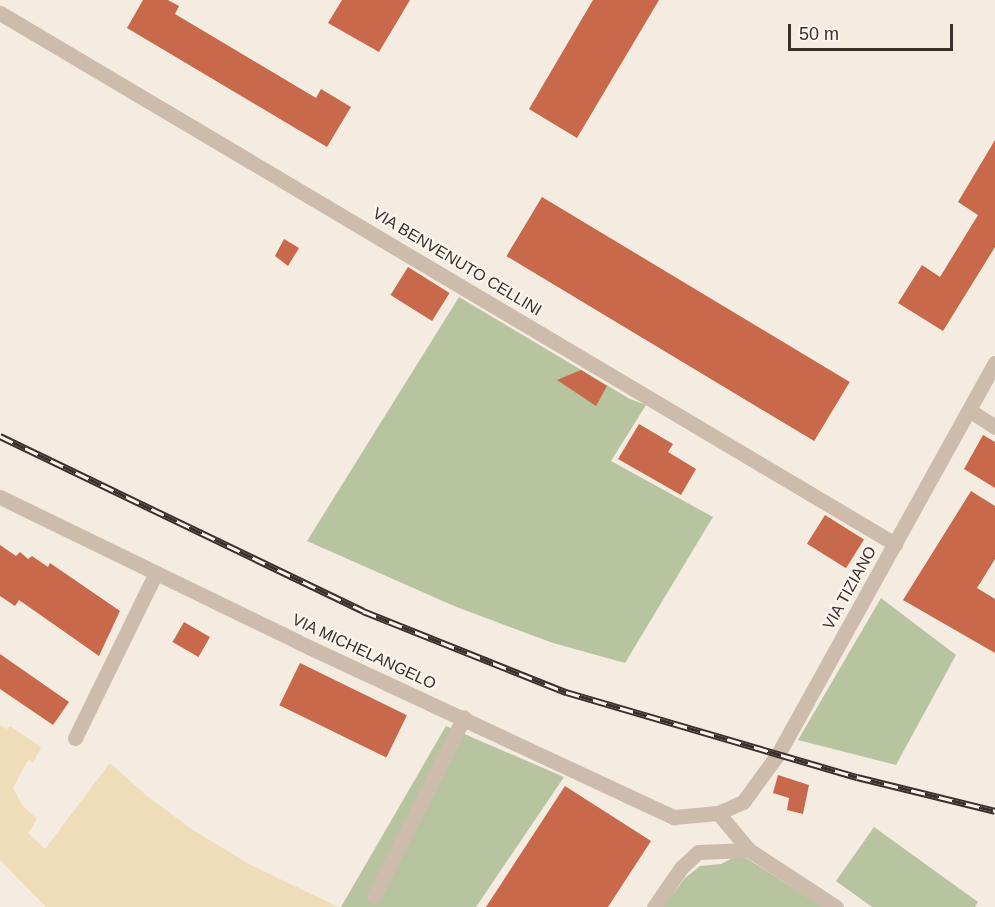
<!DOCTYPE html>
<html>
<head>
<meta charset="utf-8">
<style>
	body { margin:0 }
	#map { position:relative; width:995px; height:907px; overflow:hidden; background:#f4ebe1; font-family:Helvetica,sans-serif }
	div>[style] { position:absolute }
	.green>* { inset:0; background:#b8c4a0 }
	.sand>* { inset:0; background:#efdcb8 }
	.building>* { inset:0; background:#c8694b; transform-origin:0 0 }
	.minor>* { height:15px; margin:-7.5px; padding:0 7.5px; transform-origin:7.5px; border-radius:7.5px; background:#cdbbac }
	.rail>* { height:7px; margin-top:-3.5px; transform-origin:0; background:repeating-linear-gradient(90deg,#fbf5ee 0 14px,#3b302b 0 28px); box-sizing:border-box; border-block:2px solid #3b302b }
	span { translate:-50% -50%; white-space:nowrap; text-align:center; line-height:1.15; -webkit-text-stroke:4.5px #fbf5ee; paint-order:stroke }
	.street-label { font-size:16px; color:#3b302b }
	.scale { position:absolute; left:788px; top:24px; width:165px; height:27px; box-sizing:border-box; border:3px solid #3b302b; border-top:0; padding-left:8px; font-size:18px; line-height:21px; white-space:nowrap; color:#3b302b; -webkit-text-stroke:4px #fbf5ee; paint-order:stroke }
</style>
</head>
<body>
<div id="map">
	<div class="green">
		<i style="clip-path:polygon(459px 297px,630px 399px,646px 405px,611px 461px,713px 517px,625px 663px,553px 643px,454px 606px,307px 541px)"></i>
		<i style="clip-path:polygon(881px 598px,956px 655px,896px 765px,798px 740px)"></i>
		<i style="clip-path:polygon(446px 726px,564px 777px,476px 907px,341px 907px)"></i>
		<i style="clip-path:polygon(874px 827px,978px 902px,975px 907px,872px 907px,836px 881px)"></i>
		<i style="clip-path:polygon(740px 854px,762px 868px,823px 907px,663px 907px,685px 878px,700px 866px,721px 864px)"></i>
	</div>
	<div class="sand">
		<i style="clip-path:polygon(0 725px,7px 729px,10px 726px,41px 747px,33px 763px,28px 760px,13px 788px,22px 805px,37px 819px,28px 833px,45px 849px,110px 763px,147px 796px,193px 830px,249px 864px,338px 907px,46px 907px,0 860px)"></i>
	</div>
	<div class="building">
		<i style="clip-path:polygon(143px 0,168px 0,179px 6px,175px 14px,316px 98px,321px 89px,351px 107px,327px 147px,127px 28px)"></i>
		<i style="clip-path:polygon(342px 0,410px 0,379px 52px,328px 23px)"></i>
		<i style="clip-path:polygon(593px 0,659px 0,577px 138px,529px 109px)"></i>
		<i style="clip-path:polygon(995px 140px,995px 247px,943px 331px,898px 303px,922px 265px,940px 277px,978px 215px,958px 202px)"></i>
		<i style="left:542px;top:197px;width:359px;height:69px;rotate:31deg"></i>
		<i style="clip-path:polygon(284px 239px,299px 248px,288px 266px,275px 256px)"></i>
		<i style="left:408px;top:267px;width:49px;height:33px;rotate:32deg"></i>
		<i style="clip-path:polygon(581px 370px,607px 386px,596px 406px,557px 380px)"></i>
		<i style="clip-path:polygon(639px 424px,673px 444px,668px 452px,696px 469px,681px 495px,618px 459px)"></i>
		<i style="clip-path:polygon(983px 435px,995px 442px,995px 488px,964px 469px)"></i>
		<i style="clip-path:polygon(971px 491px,995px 506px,995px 559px,977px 588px,995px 599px,995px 653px,903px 600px)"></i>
		<i style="left:825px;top:515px;width:46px;height:34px;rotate:32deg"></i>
		<i style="clip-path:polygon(0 545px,16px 556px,20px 552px,28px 559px,32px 556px,48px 567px,50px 563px,120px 611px,99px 656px,19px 600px,15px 606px,0 596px)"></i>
		<i style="left:184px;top:622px;width:30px;height:23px;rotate:30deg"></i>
		<i style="clip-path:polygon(0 654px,69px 702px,53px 725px,0 689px)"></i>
		<i style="left:300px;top:663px;width:119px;height:47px;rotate:26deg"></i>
		<i style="clip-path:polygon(778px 775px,809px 785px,803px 814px,787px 810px,789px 798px,773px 793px)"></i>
		<i style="clip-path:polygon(565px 786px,651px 841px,608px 907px,486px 907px)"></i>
	</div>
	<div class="minor">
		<i style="left:0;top:13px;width:1041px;rotate:30.68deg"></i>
		<i style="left:969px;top:410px;width:31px;rotate:33deg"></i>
		<i style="left:0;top:497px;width:331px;rotate:25.9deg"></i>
		<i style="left:298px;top:642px;width:415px;rotate:25deg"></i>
		<i style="left:674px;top:817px;width:44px;rotate:-5.2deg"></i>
		<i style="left:718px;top:813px;width:27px;rotate:-24deg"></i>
		<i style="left:743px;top:802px;width:59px;rotate:-53.9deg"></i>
		<i style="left:778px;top:754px;width:447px;rotate:-61deg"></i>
		<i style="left:75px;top:738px;width:184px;rotate:-63.9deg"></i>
		<i style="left:718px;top:813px;width:48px;rotate:50deg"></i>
		<i style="left:749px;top:850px;width:104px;rotate:33.2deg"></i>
		<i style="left:374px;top:896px;width:200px;rotate:-63.3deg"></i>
		<i style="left:654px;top:907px;width:47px;rotate:-55.3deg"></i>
		<i style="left:681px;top:868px;width:23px;rotate:-43deg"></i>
		<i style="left:698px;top:852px;width:51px;rotate:-2.2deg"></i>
	</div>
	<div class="rail">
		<i style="left:0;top:436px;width:403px;rotate:25.7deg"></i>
		<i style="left:363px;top:611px;width:219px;rotate:21.8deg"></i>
		<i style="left:566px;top:692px;width:303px;rotate:16.3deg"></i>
		<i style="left:857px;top:777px;width:142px;rotate:13.8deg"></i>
	</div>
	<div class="street-label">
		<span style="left:457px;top:262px;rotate:31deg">VIA BENVENUTO CELLINI</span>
		<span style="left:850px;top:588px;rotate:-61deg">VIA TIZIANO</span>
		<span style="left:364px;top:652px;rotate:25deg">VIA MICHELANGELO</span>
	</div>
	<div class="scale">50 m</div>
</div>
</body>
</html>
